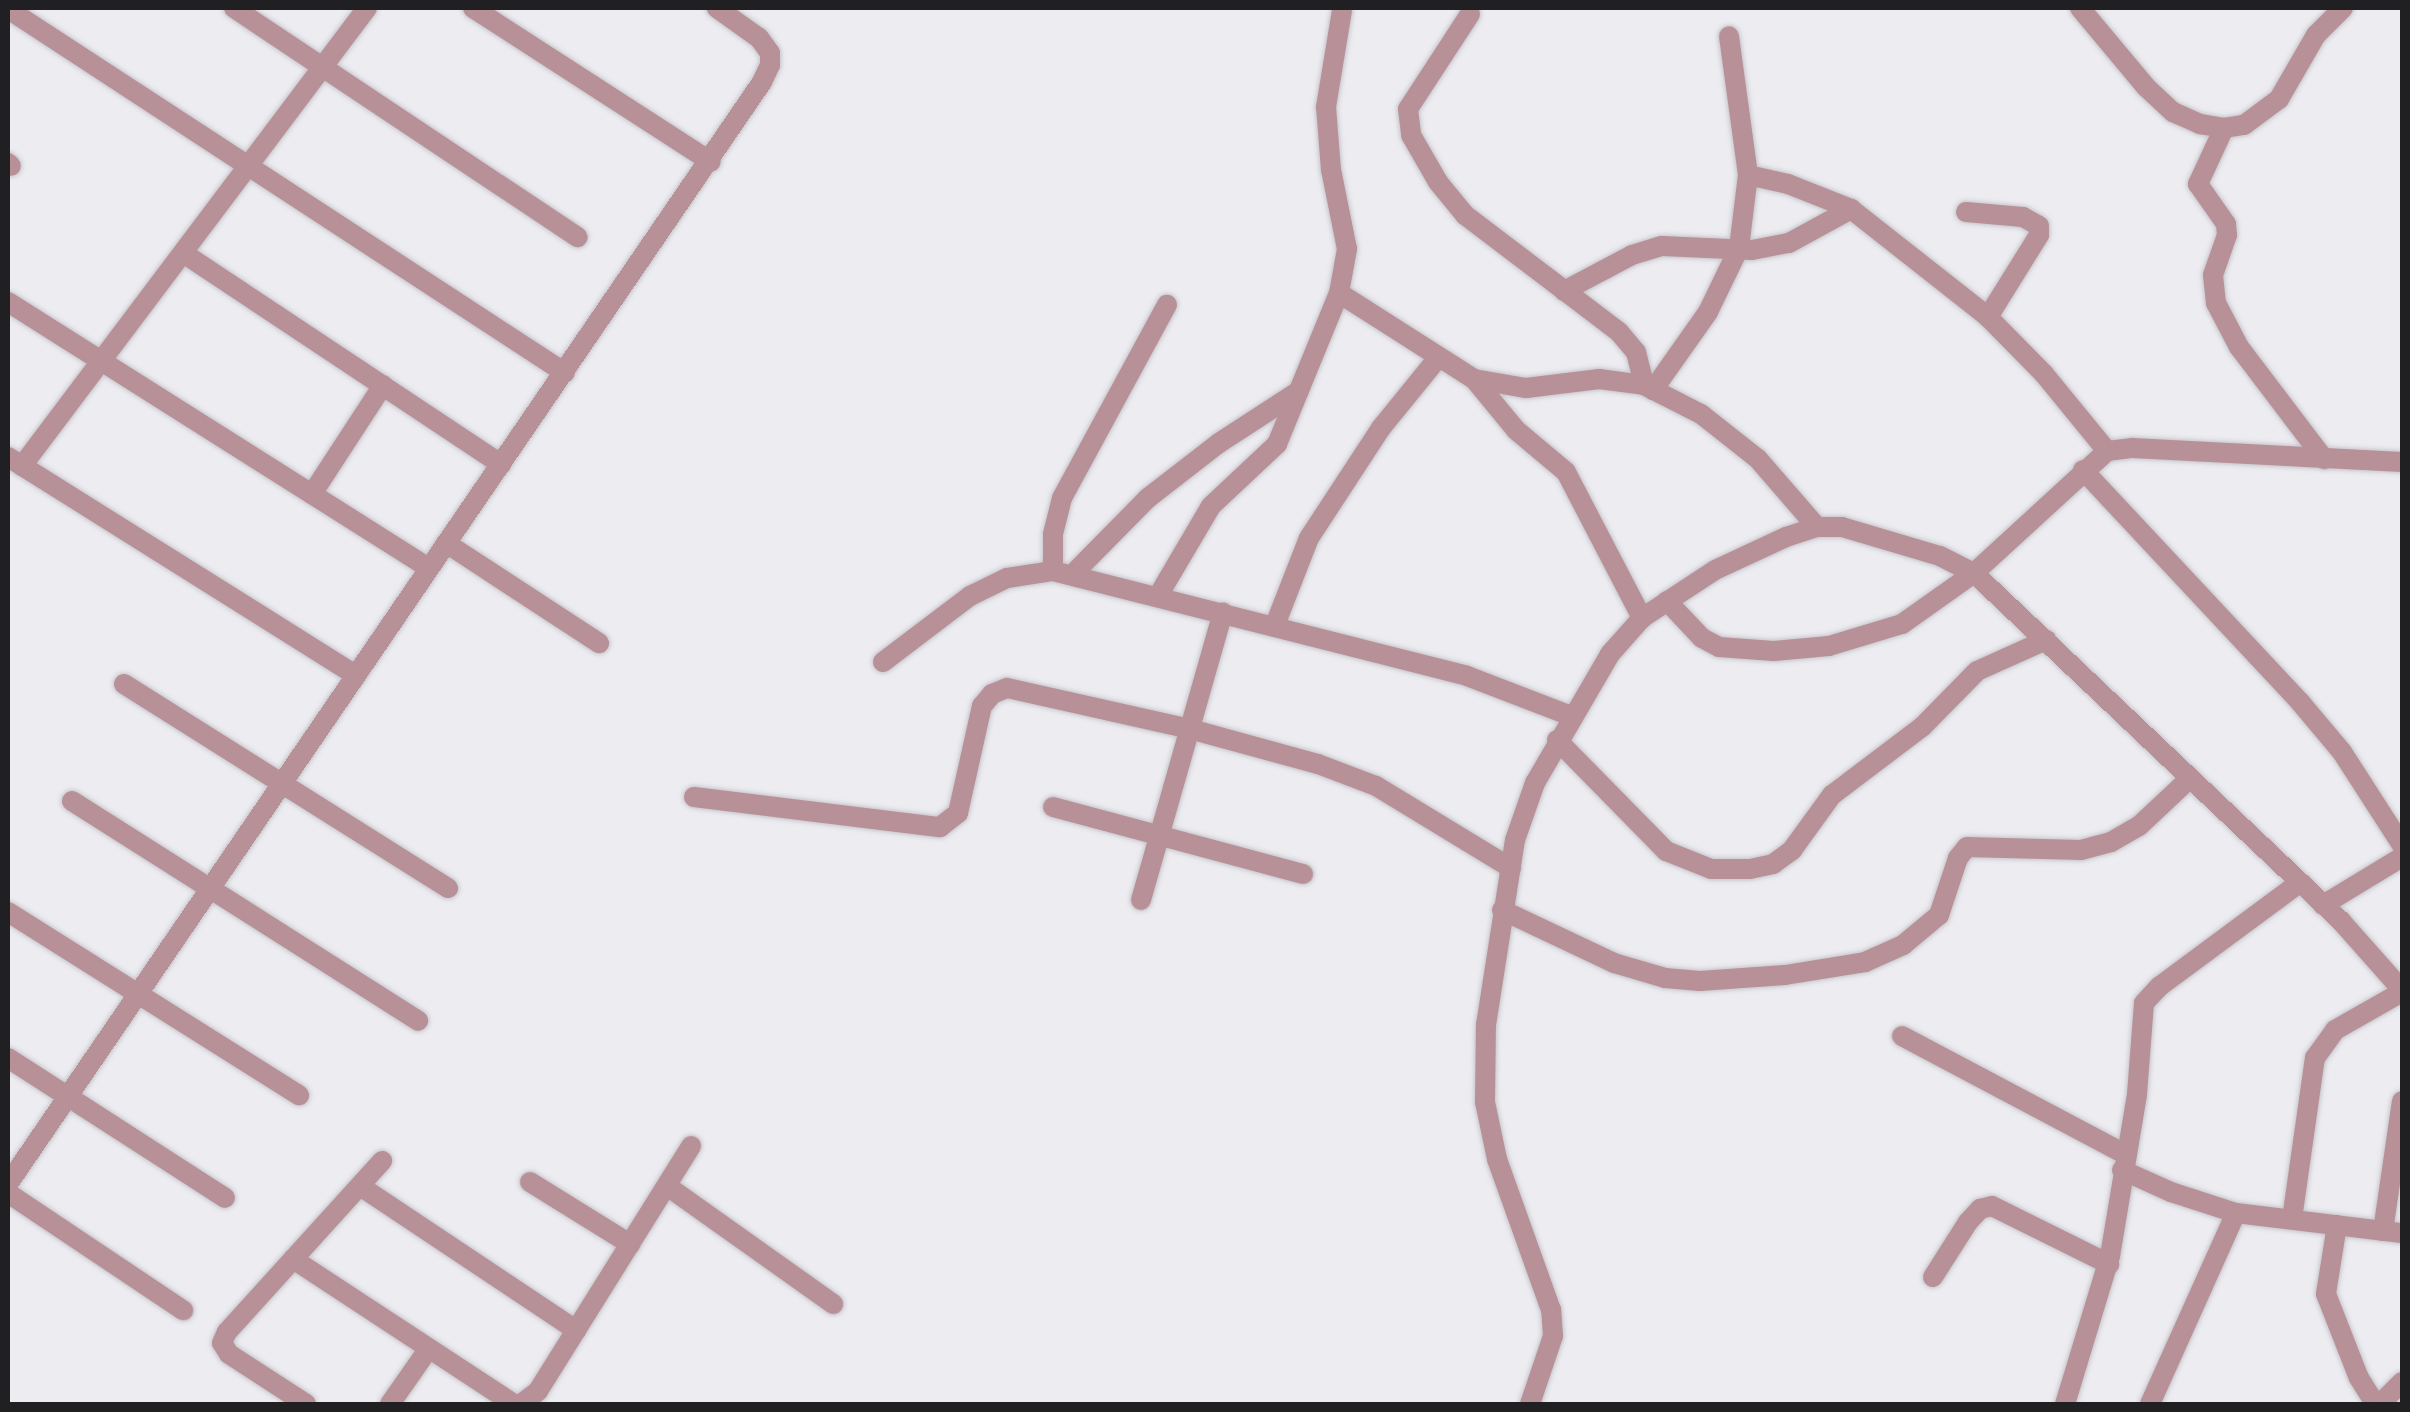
<!DOCTYPE html>
<html>
<head>
<meta charset="utf-8">
<style>
	body { margin:0 }
	#map { position:relative; width:2410px; height:1412px; overflow:hidden; background:#ececf1; font-family:Montserrat,sans-serif }
	div>[style] { position:absolute }
	.roads { filter:drop-shadow(0 0 2px #c7c7cc) drop-shadow(0 0 2px #c7c7cc) }
	.minor>* { height:20px; margin:-10px; padding:0 10px; transform-origin:10px; border-radius:10px; background:#b89098 }
	span { translate:-50% -50%; white-space:nowrap; text-align:center; line-height:1.15; -webkit-text-stroke:9px #f9f9fe; paint-order:stroke }
	.frame { position:absolute; inset:0; border:10px solid #202022; pointer-events:none }
</style>
</head>
<body>
<div id="map">
	<div class="roads">
		<div class="minor">
			<i style="left:234px;top:8px;width:413px;rotate:33.7deg"></i>
			<i style="left:473px;top:8px;width:283px;rotate:32.9deg"></i>
			<i style="left:2080px;top:8px;width:103px;rotate:50.1deg"></i>
			<i style="left:2146px;top:87px;width:37px;rotate:43deg"></i>
			<i style="left:2173px;top:112px;width:30px;rotate:24deg"></i>
			<i style="left:2200px;top:124px;width:24px;rotate:9deg"></i>
			<i style="left:2224px;top:128px;width:20px;rotate:-9deg"></i>
			<i style="left:2244px;top:125px;width:44px;rotate:-36.6deg"></i>
			<i style="left:2279px;top:99px;width:74px;rotate:-60deg"></i>
			<i style="left:2316px;top:35px;width:38px;rotate:-45deg"></i>
			<i style="left:8px;top:9px;width:665px;rotate:33.16deg"></i>
			<i style="left:1470px;top:14px;width:113px;rotate:123.1deg"></i>
			<i style="left:1408px;top:109px;width:26px;rotate:83deg"></i>
			<i style="left:1411px;top:135px;width:54px;rotate:60.1deg"></i>
			<i style="left:1438px;top:182px;width:43px;rotate:50.7deg"></i>
			<i style="left:1465px;top:215px;width:193px;rotate:37.2deg"></i>
			<i style="left:1619px;top:332px;width:26px;rotate:50deg"></i>
			<i style="left:1636px;top:352px;width:34px;rotate:76deg"></i>
			<i style="left:2224px;top:128px;width:62px;rotate:114.9deg"></i>
			<i style="left:2198px;top:184px;width:49px;rotate:55deg"></i>
			<i style="left:2226px;top:224px;width:11px;rotate:85deg"></i>
			<i style="left:2227px;top:235px;width:42px;rotate:109.3deg"></i>
			<i style="left:2213px;top:275px;width:28px;rotate:84deg"></i>
			<i style="left:2216px;top:303px;width:50px;rotate:62.4deg"></i>
			<i style="left:2239px;top:347px;width:141px;rotate:52.8deg"></i>
			<i style="left:8px;top:163px;width:4px;rotate:45deg"></i>
			<i style="left:1748px;top:175px;width:41px;rotate:12.7deg"></i>
			<i style="left:1788px;top:184px;width:68px;rotate:21.6deg"></i>
			<i style="left:1851px;top:209px;width:174px;rotate:38.2deg"></i>
			<i style="left:1988px;top:317px;width:80px;rotate:45.5deg"></i>
			<i style="left:2044px;top:374px;width:99px;rotate:50.7deg"></i>
			<i style="left:1966px;top:212px;width:57px;rotate:5deg"></i>
			<i style="left:2023px;top:217px;width:18px;rotate:29deg"></i>
			<i style="left:2039px;top:226px;width:9px;rotate:90deg"></i>
			<i style="left:2039px;top:235px;width:97px;rotate:121.9deg"></i>
			<i style="left:183px;top:253px;width:382px;rotate:33.6deg"></i>
			<i style="left:1564px;top:291px;width:77px;rotate:-27.9deg"></i>
			<i style="left:1632px;top:255px;width:31px;rotate:-17deg"></i>
			<i style="left:1662px;top:246px;width:90px;rotate:2.5deg"></i>
			<i style="left:1752px;top:250px;width:38px;rotate:-11deg"></i>
			<i style="left:1789px;top:243px;width:71px;rotate:-28.7deg"></i>
			<i style="left:1339px;top:293px;width:160px;rotate:32.5deg"></i>
			<i style="left:1474px;top:379px;width:53px;rotate:9.8deg"></i>
			<i style="left:1526px;top:388px;width:74px;rotate:-7deg"></i>
			<i style="left:1599px;top:379px;width:45px;rotate:7.6deg"></i>
			<i style="left:1644px;top:385px;width:64px;rotate:27deg"></i>
			<i style="left:1701px;top:414px;width:73px;rotate:38.3deg"></i>
			<i style="left:1758px;top:459px;width:90px;rotate:49.1deg"></i>
			<i style="left:8px;top:302px;width:498px;rotate:32.3deg"></i>
			<i style="left:1474px;top:379px;width:66px;rotate:50.5deg"></i>
			<i style="left:1516px;top:430px;width:65px;rotate:40deg"></i>
			<i style="left:1566px;top:472px;width:165px;rotate:62.5deg"></i>
			<i style="left:1653px;top:390px;width:95px;rotate:-54.8deg"></i>
			<i style="left:1708px;top:312px;width:71px;rotate:-64.2deg"></i>
			<i style="left:1739px;top:248px;width:74px;rotate:-83deg"></i>
			<i style="left:1748px;top:175px;width:140px;rotate:-97.8deg"></i>
			<i style="left:8px;top:457px;width:411px;rotate:32.1deg"></i>
			<i style="left:22px;top:466px;width:573px;rotate:-53.01deg"></i>
			<i style="left:2083px;top:470px;width:318px;rotate:46.9deg"></i>
			<i style="left:2300px;top:702px;width:65px;rotate:50deg"></i>
			<i style="left:2342px;top:752px;width:111px;rotate:57.2deg"></i>
			<i style="left:312px;top:494px;width:130px;rotate:-56.9deg"></i>
			<i style="left:446px;top:543px;width:183px;rotate:33.2deg"></i>
			<i style="left:1053px;top:571px;width:37px;rotate:-90deg"></i>
			<i style="left:1053px;top:534px;width:37px;rotate:-76deg"></i>
			<i style="left:1062px;top:498px;width:220px;rotate:-61.5deg"></i>
			<i style="left:1073px;top:574px;width:107px;rotate:-45.4deg"></i>
			<i style="left:1148px;top:498px;width:90px;rotate:-37.8deg"></i>
			<i style="left:1219px;top:443px;width:95px;rotate:-33deg"></i>
			<i style="left:1158px;top:596px;width:104px;rotate:-59.5deg"></i>
			<i style="left:1211px;top:506px;width:91px;rotate:-43.2deg"></i>
			<i style="left:1277px;top:444px;width:163px;rotate:-67.7deg"></i>
			<i style="left:1339px;top:293px;width:45px;rotate:-79.7deg"></i>
			<i style="left:1347px;top:249px;width:81px;rotate:-101.4deg"></i>
			<i style="left:1331px;top:170px;width:63px;rotate:-94.5deg"></i>
			<i style="left:1326px;top:107px;width:98px;rotate:-80.6deg"></i>
			<i style="left:1667px;top:601px;width:51px;rotate:46.6deg"></i>
			<i style="left:1702px;top:638px;width:19px;rotate:28deg"></i>
			<i style="left:1719px;top:647px;width:55px;rotate:4.2deg"></i>
			<i style="left:1774px;top:651px;width:55px;rotate:-5.2deg"></i>
			<i style="left:1829px;top:646px;width:76px;rotate:-16.8deg"></i>
			<i style="left:1902px;top:624px;width:88px;rotate:-35.3deg"></i>
			<i style="left:1974px;top:573px;width:180px;rotate:-42.5deg"></i>
			<i style="left:2107px;top:451px;width:26px;rotate:-7deg"></i>
			<i style="left:2133px;top:448px;width:269px;rotate:3deg"></i>
			<i style="left:1275px;top:625px;width:93px;rotate:-68.7deg"></i>
			<i style="left:1309px;top:538px;width:131px;rotate:-56.8deg"></i>
			<i style="left:1381px;top:428px;width:89px;rotate:-50.9deg"></i>
			<i style="left:883px;top:662px;width:109px;rotate:-37.2deg"></i>
			<i style="left:970px;top:596px;width:41px;rotate:-25.9deg"></i>
			<i style="left:1007px;top:578px;width:47px;rotate:-8.7deg"></i>
			<i style="left:1053px;top:571px;width:427px;rotate:14.2deg"></i>
			<i style="left:1467px;top:676px;width:111px;rotate:21deg"></i>
			<i style="left:124px;top:684px;width:383px;rotate:32.2deg"></i>
			<i style="left:1557px;top:740px;width:156px;rotate:45.5deg"></i>
			<i style="left:1666px;top:851px;width:48px;rotate:21.8deg"></i>
			<i style="left:1711px;top:869px;width:39px"></i>
			<i style="left:1750px;top:869px;width:24px;rotate:-12deg"></i>
			<i style="left:1773px;top:864px;width:24px;rotate:-36deg"></i>
			<i style="left:1792px;top:850px;width:68px;rotate:-54deg"></i>
			<i style="left:1832px;top:795px;width:113px;rotate:-37.1deg"></i>
			<i style="left:1922px;top:727px;width:78px;rotate:-45.5deg"></i>
			<i style="left:1977px;top:671px;width:76px;rotate:-24.2deg"></i>
			<i style="left:694px;top:797px;width:248px;rotate:7deg"></i>
			<i style="left:940px;top:827px;width:23px;rotate:-38deg"></i>
			<i style="left:958px;top:813px;width:110px;rotate:-77.4deg"></i>
			<i style="left:982px;top:706px;width:16px;rotate:-50deg"></i>
			<i style="left:992px;top:694px;width:16px;rotate:-22deg"></i>
			<i style="left:1007px;top:688px;width:188px;rotate:12.6deg"></i>
			<i style="left:1190px;top:729px;width:133px;rotate:15.3deg"></i>
			<i style="left:1318px;top:764px;width:62px;rotate:20.8deg"></i>
			<i style="left:1376px;top:786px;width:158px;rotate:31.3deg"></i>
			<i style="left:72px;top:801px;width:410px;rotate:32.4deg"></i>
			<i style="left:1053px;top:807px;width:259px;rotate:15deg"></i>
			<i style="left:1141px;top:900px;width:299px;rotate:-74.1deg"></i>
			<i style="left:2323px;top:905px;width:92px;rotate:-31.3deg"></i>
			<i style="left:1502px;top:910px;width:124px;rotate:25.3deg"></i>
			<i style="left:1614px;top:963px;width:53px;rotate:16.4deg"></i>
			<i style="left:1665px;top:978px;width:35px;rotate:5deg"></i>
			<i style="left:1700px;top:981px;width:85px;rotate:-4deg"></i>
			<i style="left:1785px;top:975px;width:81px;rotate:-9.2deg"></i>
			<i style="left:1865px;top:962px;width:42px;rotate:-24.1deg"></i>
			<i style="left:1903px;top:945px;width:47px;rotate:-39.8deg"></i>
			<i style="left:1939px;top:915px;width:60px;rotate:-71.6deg"></i>
			<i style="left:1958px;top:858px;width:14px;rotate:-51deg"></i>
			<i style="left:1967px;top:847px;width:114px;rotate:1.5deg"></i>
			<i style="left:2081px;top:850px;width:31px;rotate:-15deg"></i>
			<i style="left:2111px;top:842px;width:32px;rotate:-30deg"></i>
			<i style="left:2139px;top:826px;width:69px;rotate:-43.2deg"></i>
			<i style="left:8px;top:912px;width:344px;rotate:32.2deg"></i>
			<i style="left:1902px;top:1036px;width:252px;rotate:27.9deg"></i>
			<i style="left:8px;top:1058px;width:258px;rotate:32.8deg"></i>
			<i style="left:2122px;top:1170px;width:54px;rotate:24.2deg"></i>
			<i style="left:2171px;top:1192px;width:68px;rotate:17.9deg"></i>
			<i style="left:2236px;top:1213px;width:167px;rotate:6.9deg"></i>
			<i style="left:530px;top:1182px;width:118px;rotate:31.8deg"></i>
			<i style="left:8px;top:1184px;width:1335px;rotate:-55.62deg"></i>
			<i style="left:762px;top:82px;width:19px;rotate:-65deg"></i>
			<i style="left:770px;top:65px;width:12px;rotate:-90deg"></i>
			<i style="left:770px;top:53px;width:19px;rotate:-126deg"></i>
			<i style="left:759px;top:38px;width:52px;rotate:-144.5deg"></i>
			<i style="left:360px;top:1186px;width:260px;rotate:33.7deg"></i>
			<i style="left:667px;top:1186px;width:204px;rotate:35.4deg"></i>
			<i style="left:8px;top:1193px;width:211px;rotate:33.8deg"></i>
			<i style="left:2292px;top:1219px;width:163px;rotate:-81.9deg"></i>
			<i style="left:2315px;top:1058px;width:34px;rotate:-54deg"></i>
			<i style="left:2335px;top:1030px;width:77px;rotate:-29.6deg"></i>
			<i style="left:2337px;top:1225px;width:70px;rotate:99.1deg"></i>
			<i style="left:2326px;top:1294px;width:90px;rotate:68.6deg"></i>
			<i style="left:2359px;top:1378px;width:31px;rotate:58deg"></i>
			<i style="left:2383px;top:1231px;width:131px;rotate:-81.7deg"></i>
			<i style="left:293px;top:1259px;width:264px;rotate:33.3deg"></i>
			<i style="left:1933px;top:1277px;width:65px;rotate:-57.5deg"></i>
			<i style="left:1968px;top:1222px;width:18px;rotate:-47deg"></i>
			<i style="left:1980px;top:1209px;width:12px;rotate:-14deg"></i>
			<i style="left:1992px;top:1206px;width:131px;rotate:26.4deg"></i>
			<i style="left:306px;top:1404px;width:92px;rotate:-147deg"></i>
			<i style="left:229px;top:1354px;width:13px;rotate:-122deg"></i>
			<i style="left:222px;top:1343px;width:12px;rotate:-66deg"></i>
			<i style="left:227px;top:1332px;width:231px;rotate:-47.8deg"></i>
			<i style="left:390px;top:1404px;width:65px;rotate:-55.1deg"></i>
			<i style="left:521px;top:1404px;width:21px;rotate:-37deg"></i>
			<i style="left:538px;top:1391px;width:289px;rotate:-58deg"></i>
			<i style="left:1530px;top:1404px;width:72px;rotate:-71.3deg"></i>
			<i style="left:1553px;top:1336px;width:26px;rotate:-94deg"></i>
			<i style="left:1551px;top:1310px;width:160px;rotate:-109.7deg"></i>
			<i style="left:1497px;top:1159px;width:58px;rotate:-101.9deg"></i>
			<i style="left:1485px;top:1102px;width:77px;rotate:-89.3deg"></i>
			<i style="left:1486px;top:1025px;width:187px;rotate:-81.1deg"></i>
			<i style="left:1515px;top:840px;width:60px;rotate:-70.7deg"></i>
			<i style="left:1535px;top:783px;width:149px;rotate:-59.8deg"></i>
			<i style="left:1610px;top:654px;width:48px;rotate:-48.4deg"></i>
			<i style="left:1642px;top:618px;width:87px;rotate:-33.3deg"></i>
			<i style="left:1715px;top:570px;width:78px;rotate:-24.9deg"></i>
			<i style="left:1786px;top:537px;width:33px;rotate:-18deg"></i>
			<i style="left:1817px;top:527px;width:25px"></i>
			<i style="left:1842px;top:527px;width:102px;rotate:16.5deg"></i>
			<i style="left:1940px;top:556px;width:38px;rotate:27deg"></i>
			<i style="left:1974px;top:573px;width:506px;rotate:43.48deg"></i>
			<i style="left:2341px;top:921px;width:92px;rotate:48.5deg"></i>
			<i style="left:2065px;top:1404px;width:155px;rotate:-73.1deg"></i>
			<i style="left:2110px;top:1256px;width:164px;rotate:-80.5deg"></i>
			<i style="left:2137px;top:1094px;width:91px;rotate:-85.6deg"></i>
			<i style="left:2144px;top:1003px;width:23px;rotate:-47deg"></i>
			<i style="left:2160px;top:986px;width:173px;rotate:-36.5deg"></i>
			<i style="left:2150px;top:1404px;width:209px;rotate:-65.8deg"></i>
			<i style="left:2380px;top:1404px;width:31px;rotate:-45deg"></i>
		</div>
	</div>
	<div class="frame"></div>
</div>
</body>
</html>
